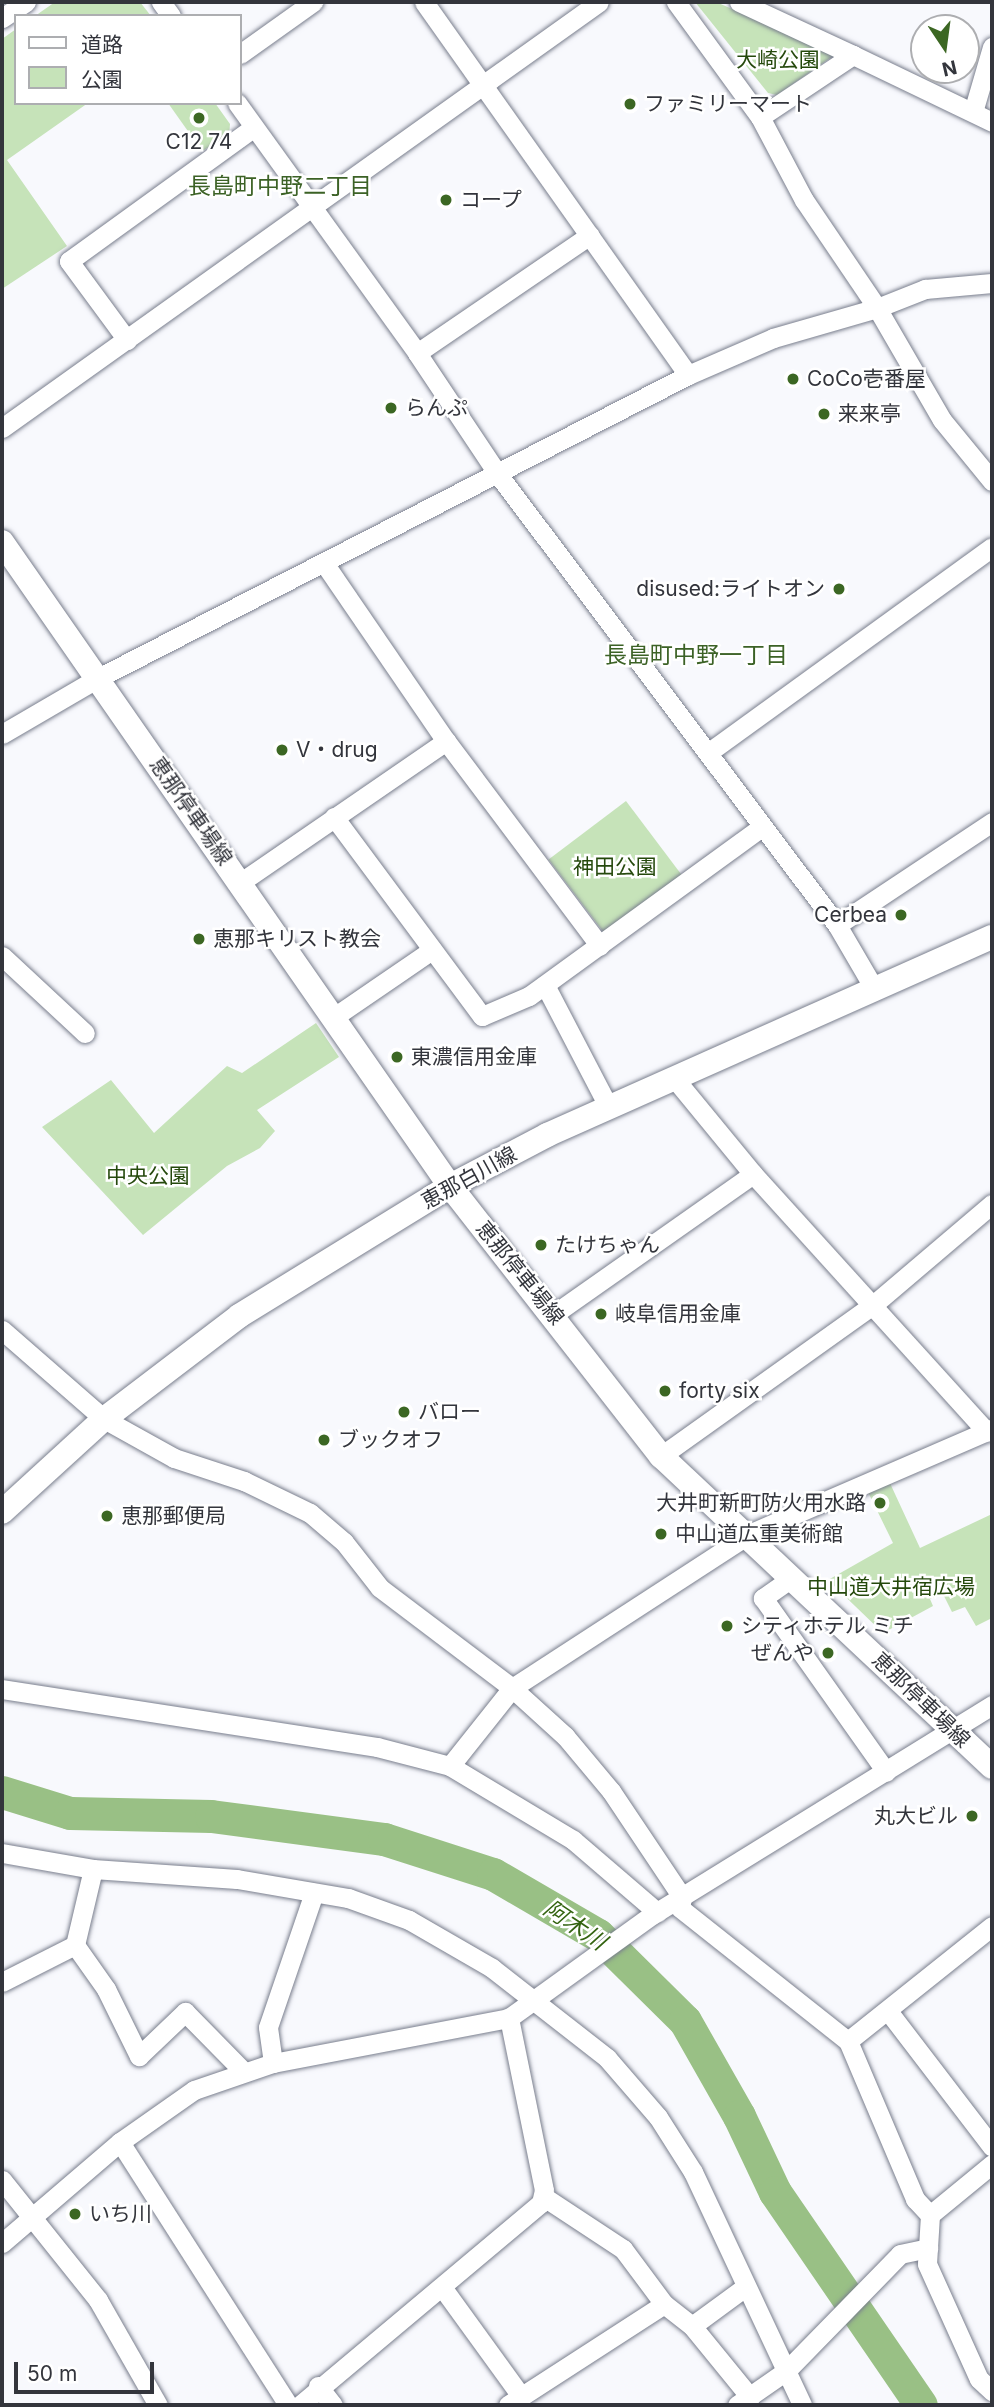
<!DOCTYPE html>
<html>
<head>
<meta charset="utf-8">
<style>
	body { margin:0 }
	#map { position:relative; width:994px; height:2407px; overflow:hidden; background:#f8f9fd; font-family:Inter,"Noto Sans JP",sans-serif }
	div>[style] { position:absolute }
	.green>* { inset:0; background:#c6e3b9; transform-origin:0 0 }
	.river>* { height:33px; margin:-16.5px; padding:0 16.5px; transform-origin:16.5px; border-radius:16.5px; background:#99c085 }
	.roads { filter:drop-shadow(0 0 2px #797e8d) drop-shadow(0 0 2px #797e8d) }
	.minor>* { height:19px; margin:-9.5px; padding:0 9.5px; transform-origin:9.5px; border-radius:9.5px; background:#fff }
	.major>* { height:24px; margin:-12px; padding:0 12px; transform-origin:12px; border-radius:12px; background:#fff }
	.dots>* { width:19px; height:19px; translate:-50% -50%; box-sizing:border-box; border:4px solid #fff; border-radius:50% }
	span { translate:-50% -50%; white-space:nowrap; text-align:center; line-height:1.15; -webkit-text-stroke:5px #fff; paint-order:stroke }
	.park-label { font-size:21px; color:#25490c }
	.poi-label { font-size:21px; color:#33353c }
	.left { translate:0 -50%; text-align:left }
	.right { translate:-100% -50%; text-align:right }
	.street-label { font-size:21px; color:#33353c }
	.neighbourhood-label { font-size:23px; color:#3c6226 }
	.water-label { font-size:23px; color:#336310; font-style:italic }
	.frame { position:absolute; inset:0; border:4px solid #33353c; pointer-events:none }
	.legend { position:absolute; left:14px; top:14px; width:228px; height:91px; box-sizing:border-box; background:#fff; border:2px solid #adaeb1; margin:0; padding:9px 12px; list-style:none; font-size:21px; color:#33353c }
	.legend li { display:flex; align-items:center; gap:14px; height:35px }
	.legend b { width:35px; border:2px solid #adaeb1 }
	.north { position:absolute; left:910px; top:14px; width:70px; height:70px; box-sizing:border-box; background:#fff; border:2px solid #adaeb1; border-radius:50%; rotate:167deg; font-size:19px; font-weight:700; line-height:28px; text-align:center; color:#33353c }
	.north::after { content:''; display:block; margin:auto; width:24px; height:32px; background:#3c6723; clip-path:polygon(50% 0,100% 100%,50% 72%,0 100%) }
	.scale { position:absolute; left:14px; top:2362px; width:140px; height:32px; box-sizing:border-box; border:4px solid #33353c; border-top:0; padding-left:9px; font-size:21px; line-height:24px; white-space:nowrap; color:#33353c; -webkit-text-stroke:5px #fff; paint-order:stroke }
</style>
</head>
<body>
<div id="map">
	<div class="green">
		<i style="clip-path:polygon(55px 2px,140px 2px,151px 16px,35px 16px)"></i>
		<i style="clip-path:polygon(695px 2px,716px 2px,836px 54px,777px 95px,768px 93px)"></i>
		<i style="clip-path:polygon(16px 29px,16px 103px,88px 103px,7px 160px,67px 246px,2px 289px,2px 39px)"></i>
		<i style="clip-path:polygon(168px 103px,215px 103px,230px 124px,229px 136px,202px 151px)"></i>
		<i style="left:626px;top:801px;width:92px;height:97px;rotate:53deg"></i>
		<i style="clip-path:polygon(316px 1023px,339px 1057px,257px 1110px,275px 1131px,260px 1148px,227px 1166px,143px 1235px,42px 1127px,111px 1080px,154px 1133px,227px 1066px,242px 1073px)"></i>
		<i style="clip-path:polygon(889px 1481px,920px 1548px,992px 1514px,992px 1618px,976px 1626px,965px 1607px,952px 1612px,943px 1594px,930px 1599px,933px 1606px,883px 1633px,828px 1580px,893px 1543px,867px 1490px)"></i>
	</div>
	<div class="river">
		<i style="left:2px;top:1792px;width:71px;rotate:17.2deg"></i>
		<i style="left:70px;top:1813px;width:141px;rotate:1.2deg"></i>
		<i style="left:211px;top:1816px;width:175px;rotate:7.6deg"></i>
		<i style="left:384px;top:1839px;width:114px;rotate:17.8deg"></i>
		<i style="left:493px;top:1874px;width:121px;rotate:30.2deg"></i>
		<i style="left:598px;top:1935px;width:122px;rotate:44.7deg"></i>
		<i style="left:685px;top:2021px;width:109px;rotate:60.4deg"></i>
		<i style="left:739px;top:2116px;width:84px;rotate:64.7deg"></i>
		<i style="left:775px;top:2192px;width:258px;rotate:55.6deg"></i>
	</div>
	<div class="roads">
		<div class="minor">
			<i style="left:161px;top:2px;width:17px;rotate:54deg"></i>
			<i style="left:424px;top:2px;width:457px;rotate:54.7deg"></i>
			<i style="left:676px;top:2px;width:142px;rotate:53.9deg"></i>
			<i style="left:760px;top:117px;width:94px;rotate:62.1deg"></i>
			<i style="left:804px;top:200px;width:130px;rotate:55.9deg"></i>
			<i style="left:877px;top:308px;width:129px;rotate:59.9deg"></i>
			<i style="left:942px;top:420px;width:79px;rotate:50.7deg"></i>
			<i style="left:739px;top:2px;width:126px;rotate:24.9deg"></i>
			<i style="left:2px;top:18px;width:29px;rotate:-34deg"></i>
			<i style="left:240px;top:54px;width:90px;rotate:-35.5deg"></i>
			<i style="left:237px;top:103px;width:308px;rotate:54.2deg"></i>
			<i style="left:417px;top:353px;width:144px;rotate:56.3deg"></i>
			<i style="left:497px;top:473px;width:566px;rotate:53.05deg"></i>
			<i style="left:837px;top:925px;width:75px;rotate:59.7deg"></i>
			<i style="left:973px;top:112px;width:68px;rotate:-73.7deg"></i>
			<i style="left:760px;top:117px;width:112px;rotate:-33.7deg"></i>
			<i style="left:853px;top:55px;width:154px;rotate:25.7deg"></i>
			<i style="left:127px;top:340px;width:98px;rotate:-126.3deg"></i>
			<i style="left:69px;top:261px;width:228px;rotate:-35.9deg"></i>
			<i style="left:417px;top:353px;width:209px;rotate:-34.3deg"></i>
			<i style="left:2px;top:428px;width:733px;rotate:-35.51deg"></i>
			<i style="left:324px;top:563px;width:216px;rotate:55.6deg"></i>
			<i style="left:446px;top:741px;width:256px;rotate:53.1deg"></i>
			<i style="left:2px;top:734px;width:111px;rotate:-30.3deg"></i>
			<i style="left:98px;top:678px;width:663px;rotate:-27.18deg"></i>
			<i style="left:688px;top:375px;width:93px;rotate:-23.5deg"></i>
			<i style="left:773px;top:338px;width:108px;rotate:-16.1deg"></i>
			<i style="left:877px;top:308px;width:52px;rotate:-21.6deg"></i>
			<i style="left:925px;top:289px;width:67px;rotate:-5.1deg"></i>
			<i style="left:709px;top:752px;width:349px;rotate:-35.9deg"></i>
			<i style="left:334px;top:817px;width:248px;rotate:53.4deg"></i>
			<i style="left:482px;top:1016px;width:51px;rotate:-23.1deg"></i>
			<i style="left:529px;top:996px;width:286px;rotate:-36deg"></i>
			<i style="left:241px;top:882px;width:249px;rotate:-34.5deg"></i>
			<i style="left:837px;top:925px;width:186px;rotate:-33.6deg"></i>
			<i style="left:2px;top:956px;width:113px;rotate:42.9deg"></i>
			<i style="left:545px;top:985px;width:139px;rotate:62.5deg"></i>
			<i style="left:334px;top:1017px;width:119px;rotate:-34.4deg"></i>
			<i style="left:675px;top:1079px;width:123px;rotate:50.6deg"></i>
			<i style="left:753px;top:1174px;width:348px;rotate:47.8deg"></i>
			<i style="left:554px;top:1314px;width:243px;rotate:-35.1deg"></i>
			<i style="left:2px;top:1330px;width:135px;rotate:41.1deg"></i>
			<i style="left:104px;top:1419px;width:80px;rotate:29.1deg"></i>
			<i style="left:174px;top:1458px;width:74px;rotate:18.2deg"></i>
			<i style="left:244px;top:1481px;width:73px;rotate:25.9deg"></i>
			<i style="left:310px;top:1513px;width:45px;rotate:40.5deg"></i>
			<i style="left:344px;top:1542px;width:58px;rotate:52deg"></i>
			<i style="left:380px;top:1588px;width:166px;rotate:37.1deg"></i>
			<i style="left:512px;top:1688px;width:72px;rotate:42.2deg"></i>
			<i style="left:565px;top:1736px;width:72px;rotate:50.1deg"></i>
			<i style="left:611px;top:1791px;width:128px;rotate:56.2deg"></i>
			<i style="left:682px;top:1897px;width:11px;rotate:100deg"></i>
			<i style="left:680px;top:1908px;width:214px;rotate:38.4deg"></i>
			<i style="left:848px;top:2041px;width:172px;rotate:67deg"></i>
			<i style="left:915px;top:2199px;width:22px;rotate:47deg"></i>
			<i style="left:661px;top:1456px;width:262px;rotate:-35.5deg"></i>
			<i style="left:874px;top:1304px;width:155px;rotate:-40.3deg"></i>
			<i style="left:793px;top:1577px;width:37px;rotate:145deg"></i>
			<i style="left:763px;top:1598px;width:213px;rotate:54.7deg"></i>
			<i style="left:2px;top:1689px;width:379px;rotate:8.8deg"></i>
			<i style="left:377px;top:1747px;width:75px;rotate:14.6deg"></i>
			<i style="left:450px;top:1766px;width:144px;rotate:31deg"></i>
			<i style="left:573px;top:1840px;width:111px;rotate:40.6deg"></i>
			<i style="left:450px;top:1766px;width:100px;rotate:-51.5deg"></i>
			<i style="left:512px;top:1688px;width:283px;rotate:-33deg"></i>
			<i style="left:749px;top:1534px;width:265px;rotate:-23.4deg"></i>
			<i style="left:2px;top:1853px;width:92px;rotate:10deg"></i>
			<i style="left:93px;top:1869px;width:144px;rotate:4deg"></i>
			<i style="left:237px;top:1879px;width:113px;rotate:9.7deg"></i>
			<i style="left:348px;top:1898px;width:65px;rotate:19.8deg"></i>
			<i style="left:409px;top:1920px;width:96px;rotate:30deg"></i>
			<i style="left:492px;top:1968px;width:146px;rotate:38deg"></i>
			<i style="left:607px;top:2058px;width:78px;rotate:49.2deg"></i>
			<i style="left:658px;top:2117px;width:65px;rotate:57.5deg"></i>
			<i style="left:693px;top:2172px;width:257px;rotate:64.9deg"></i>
			<i style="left:93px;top:1869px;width:78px;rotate:103.3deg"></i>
			<i style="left:75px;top:1945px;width:54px;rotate:54.8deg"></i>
			<i style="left:106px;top:1989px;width:75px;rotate:63.8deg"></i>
			<i style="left:139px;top:2056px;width:64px;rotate:-43.7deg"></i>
			<i style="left:185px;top:2012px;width:84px;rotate:45.5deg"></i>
			<i style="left:2px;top:1982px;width:82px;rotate:-26.9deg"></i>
			<i style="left:888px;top:2011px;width:171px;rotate:52.6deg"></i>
			<i style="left:848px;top:2041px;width:184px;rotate:-38.6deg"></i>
			<i style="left:273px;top:2063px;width:36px;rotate:-98deg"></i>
			<i style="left:268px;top:2027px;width:142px;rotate:-71.1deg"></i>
			<i style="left:120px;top:2142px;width:312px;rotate:57.4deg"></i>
			<i style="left:992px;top:2164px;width:80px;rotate:140.6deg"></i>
			<i style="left:930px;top:2215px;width:49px;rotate:93.5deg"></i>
			<i style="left:927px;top:2264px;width:126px;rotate:65.7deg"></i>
			<i style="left:979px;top:2379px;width:18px;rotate:43deg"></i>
			<i style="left:2px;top:2180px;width:154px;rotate:51.3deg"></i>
			<i style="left:98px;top:2300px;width:121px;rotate:60.3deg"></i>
			<i style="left:544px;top:2197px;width:95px;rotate:33.4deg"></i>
			<i style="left:623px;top:2249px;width:69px;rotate:53.3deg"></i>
			<i style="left:664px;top:2304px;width:36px;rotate:38deg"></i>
			<i style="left:692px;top:2326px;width:92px;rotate:50.8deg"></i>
			<i style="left:2px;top:2243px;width:155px;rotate:-40.6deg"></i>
			<i style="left:120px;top:2142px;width:90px;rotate:-35.1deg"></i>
			<i style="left:194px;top:2090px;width:83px;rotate:-18.9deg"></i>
			<i style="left:273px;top:2063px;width:240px;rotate:-10.8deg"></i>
			<i style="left:509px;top:2018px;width:176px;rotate:-35.8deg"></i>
			<i style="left:652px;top:1915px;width:400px;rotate:-31.7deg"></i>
			<i style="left:442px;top:2287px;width:135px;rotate:54.1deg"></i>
			<i style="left:692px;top:2326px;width:64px;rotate:-36.2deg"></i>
			<i style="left:318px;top:2386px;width:24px;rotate:52deg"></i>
			<i style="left:300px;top:2405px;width:314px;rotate:-40deg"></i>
			<i style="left:541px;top:2203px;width:13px;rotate:-77deg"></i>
			<i style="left:544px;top:2190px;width:176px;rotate:-101.5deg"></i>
			<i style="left:508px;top:2405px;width:186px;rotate:-32.9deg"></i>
			<i style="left:737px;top:2405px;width:60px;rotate:-34.8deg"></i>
			<i style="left:786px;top:2371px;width:163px;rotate:-45.7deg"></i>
			<i style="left:900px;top:2254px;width:29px;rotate:-12deg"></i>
		</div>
		<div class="major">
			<i style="left:2px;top:542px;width:784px;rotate:55.18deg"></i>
			<i style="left:450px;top:1186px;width:343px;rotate:52deg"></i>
			<i style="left:661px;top:1456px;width:454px;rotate:43.2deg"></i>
			<i style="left:2px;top:1512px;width:138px;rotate:-42.4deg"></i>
			<i style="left:104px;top:1419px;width:170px;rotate:-37.3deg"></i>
			<i style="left:239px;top:1316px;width:248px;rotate:-31.6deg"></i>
			<i style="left:450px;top:1186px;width:110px;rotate:-27.7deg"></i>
			<i style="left:547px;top:1135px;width:487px;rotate:-24deg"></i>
		</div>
	</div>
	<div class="dots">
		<i style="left:630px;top:104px;background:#3c6723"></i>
		<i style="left:199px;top:118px;background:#3c6723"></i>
		<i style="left:446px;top:200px;background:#3c6723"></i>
		<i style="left:793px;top:379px;background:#3c6723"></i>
		<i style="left:391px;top:408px;background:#3c6723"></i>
		<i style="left:824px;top:414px;background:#3c6723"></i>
		<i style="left:839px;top:589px;background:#3c6723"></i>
		<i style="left:282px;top:750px;background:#3c6723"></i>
		<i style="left:901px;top:915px;background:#3c6723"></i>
		<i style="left:199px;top:939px;background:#3c6723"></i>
		<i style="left:397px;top:1057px;background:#3c6723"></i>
		<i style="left:541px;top:1245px;background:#3c6723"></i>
		<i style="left:601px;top:1314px;background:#3c6723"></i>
		<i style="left:665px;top:1391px;background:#3c6723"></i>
		<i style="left:404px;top:1412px;background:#3c6723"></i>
		<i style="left:324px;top:1440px;background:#3c6723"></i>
		<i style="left:880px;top:1503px;background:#3c6723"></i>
		<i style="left:107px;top:1516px;background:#3c6723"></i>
		<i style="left:661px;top:1534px;background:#3c6723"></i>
		<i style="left:727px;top:1626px;background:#3c6723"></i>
		<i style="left:828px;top:1653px;background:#3c6723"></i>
		<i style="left:972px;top:1816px;background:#3c6723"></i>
		<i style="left:75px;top:2214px;background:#3c6723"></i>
	</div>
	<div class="park-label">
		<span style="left:778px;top:60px">大崎公園</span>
		<span style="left:615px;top:867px">神田公園</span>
		<span style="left:148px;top:1176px">中央公園</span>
		<span style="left:891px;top:1587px">中山道大井宿広場</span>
	</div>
	<div class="poi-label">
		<span class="left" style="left:644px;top:104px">ファミリーマート</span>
		<span style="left:199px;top:142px">C12 74</span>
		<span class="left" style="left:460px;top:200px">コープ</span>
		<span class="left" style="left:807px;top:379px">CoCo壱番屋</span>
		<span class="left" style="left:405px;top:408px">らんぷ</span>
		<span class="left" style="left:838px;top:414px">来来亭</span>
		<span class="right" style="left:825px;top:589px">disused:ライトオン</span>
		<span class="left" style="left:296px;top:750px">V・drug</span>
		<span class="right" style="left:887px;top:915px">Cerbea</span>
		<span class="left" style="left:213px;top:939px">恵那キリスト教会</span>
		<span class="left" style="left:411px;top:1057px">東濃信用金庫</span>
		<span class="left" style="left:555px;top:1245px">たけちゃん</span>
		<span class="left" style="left:615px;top:1314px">岐阜信用金庫</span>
		<span class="left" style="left:679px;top:1391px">forty six</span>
		<span class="left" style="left:418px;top:1412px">バロー</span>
		<span class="left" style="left:338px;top:1440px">ブックオフ</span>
		<span class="right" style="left:866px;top:1503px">大井町新町防火用水路</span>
		<span class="left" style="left:121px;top:1516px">恵那郵便局</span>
		<span class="left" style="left:675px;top:1534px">中山道広重美術館</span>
		<span class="left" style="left:741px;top:1626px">シティホテル ミチ</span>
		<span class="right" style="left:814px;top:1653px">ぜんや</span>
		<span class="right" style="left:958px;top:1816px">丸大ビル</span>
		<span class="left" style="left:89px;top:2214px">いち川</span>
	</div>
	<div class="street-label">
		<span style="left:191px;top:811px;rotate:55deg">恵那停車場線</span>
		<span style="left:469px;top:1178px;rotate:-29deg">恵那白川線</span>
		<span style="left:520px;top:1273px;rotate:51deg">恵那停車場線</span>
		<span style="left:921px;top:1700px;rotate:44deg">恵那停車場線</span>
	</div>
	<div class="neighbourhood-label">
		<span style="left:280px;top:186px">長島町中野二丁目</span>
		<span style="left:696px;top:655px">長島町中野一丁目</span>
	</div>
	<div class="water-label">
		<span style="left:575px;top:1925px;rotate:34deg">阿木川</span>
	</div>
	<div class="frame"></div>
	<ul class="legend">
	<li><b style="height:9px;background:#fff"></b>道路</li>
	<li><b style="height:19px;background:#c6e3b9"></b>公園</li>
	</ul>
	<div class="north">N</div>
	<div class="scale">50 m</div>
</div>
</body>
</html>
